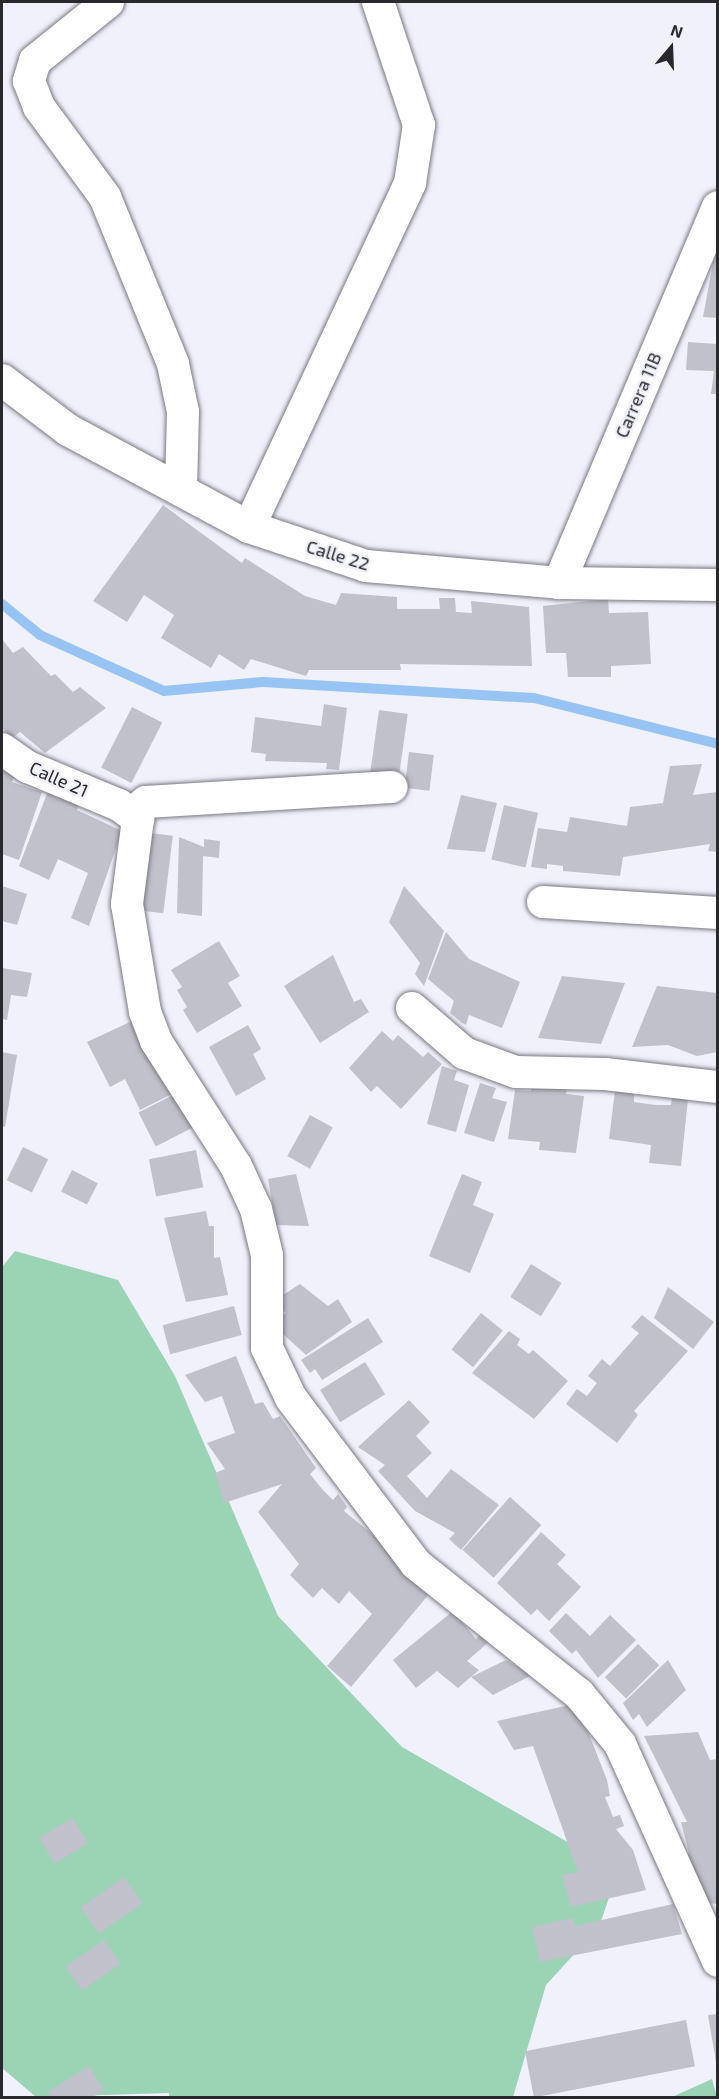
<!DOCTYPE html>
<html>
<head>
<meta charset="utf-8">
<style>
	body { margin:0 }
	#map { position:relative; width:719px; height:2099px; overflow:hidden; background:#f1f1fc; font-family:"Exo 2",sans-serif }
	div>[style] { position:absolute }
	.green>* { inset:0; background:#9bd3b5 }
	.stream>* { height:10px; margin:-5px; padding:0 5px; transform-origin:5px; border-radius:5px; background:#98c4f4 }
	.building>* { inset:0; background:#c1c1cb; transform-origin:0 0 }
	.roads { filter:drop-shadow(0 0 2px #797982) drop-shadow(0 0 2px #797982) }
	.minor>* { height:32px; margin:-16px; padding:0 16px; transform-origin:16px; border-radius:16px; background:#fff }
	span { translate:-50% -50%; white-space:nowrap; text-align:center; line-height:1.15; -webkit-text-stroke:5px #f1f1fc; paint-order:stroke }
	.street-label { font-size:18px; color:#29292d }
	.frame { position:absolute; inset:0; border:3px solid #29292d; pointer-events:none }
	.north { position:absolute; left:641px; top:18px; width:60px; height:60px; -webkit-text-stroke:4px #f1f1fc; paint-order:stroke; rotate:19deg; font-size:16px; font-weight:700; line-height:24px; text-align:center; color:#29292d }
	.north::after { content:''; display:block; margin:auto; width:21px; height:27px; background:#29292d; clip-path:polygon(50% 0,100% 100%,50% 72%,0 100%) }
</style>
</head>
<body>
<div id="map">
	<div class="green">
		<i style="clip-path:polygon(15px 1251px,118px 1280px,175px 1376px,278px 1616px,402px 1747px,618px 1871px,599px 1927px,546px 1985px,513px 2097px,169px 2097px,169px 2093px,36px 2097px,2px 2068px,2px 1267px)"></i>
		<i style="clip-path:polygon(712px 2079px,717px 2097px,672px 2097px)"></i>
	</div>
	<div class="stream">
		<i style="left:2px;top:604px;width:49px;rotate:39.2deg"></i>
		<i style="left:40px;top:635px;width:136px;rotate:24.3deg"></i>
		<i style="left:164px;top:691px;width:99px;rotate:-5.2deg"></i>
		<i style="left:263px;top:682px;width:271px;rotate:3.4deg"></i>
		<i style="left:534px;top:698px;width:190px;rotate:14deg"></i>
	</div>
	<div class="building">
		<i style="clip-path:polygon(717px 250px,717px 318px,703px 317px,713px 263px)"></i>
		<i style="clip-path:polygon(688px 342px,717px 344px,717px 394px,711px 394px,714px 371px,686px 370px)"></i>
		<i style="clip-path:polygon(163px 505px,242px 563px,245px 558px,305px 596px,336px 605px,341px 593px,397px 597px,397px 609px,440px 609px,439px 598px,455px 598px,456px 612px,472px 613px,471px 601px,529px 607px,532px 666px,400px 664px,401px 670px,309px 670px,306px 676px,251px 659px,244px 670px,219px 654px,211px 668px,161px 638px,174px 615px,144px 595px,127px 622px,93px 601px)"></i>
		<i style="clip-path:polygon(608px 599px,609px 613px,648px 612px,651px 664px,611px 666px,611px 677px,568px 677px,566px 653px,546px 653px,543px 606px)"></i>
		<i style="clip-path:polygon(2px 639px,13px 653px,23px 647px,51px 676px,55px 674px,73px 692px,80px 687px,106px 708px,45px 753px,20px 732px,12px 738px,2px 728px)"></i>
		<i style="clip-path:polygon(324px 704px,347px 708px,339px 770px,326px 769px,327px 763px,265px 761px,266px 754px,251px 752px,255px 717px,321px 726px)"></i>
		<i style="left:132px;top:707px;width:34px;height:68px;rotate:27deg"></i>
		<i style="left:379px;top:710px;width:29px;height:63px;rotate:8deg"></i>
		<i style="left:409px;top:752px;width:25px;height:36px;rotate:7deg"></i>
		<i style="clip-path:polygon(702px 764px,693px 795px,717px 792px,717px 852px,708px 851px,710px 844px,623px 857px,620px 876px,563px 871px,563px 866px,547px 864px,547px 869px,531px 867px,538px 828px,567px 832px,570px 817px,627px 826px,630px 807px,663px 803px,670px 766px)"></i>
		<i style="clip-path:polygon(2px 770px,15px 775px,12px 782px,42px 792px,19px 860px,2px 854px)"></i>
		<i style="clip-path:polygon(50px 786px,81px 799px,77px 810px,122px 831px,89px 926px,71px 918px,88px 873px,58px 859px,49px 880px,19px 866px)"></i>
		<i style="clip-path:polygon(461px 795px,497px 803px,485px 852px,447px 849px)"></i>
		<i style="left:504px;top:805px;width:35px;height:56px;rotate:13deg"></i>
		<i style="left:150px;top:833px;width:23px;height:78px;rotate:7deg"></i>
		<i style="clip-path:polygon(179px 837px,204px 847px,204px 839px,220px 841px,219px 858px,203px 856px,202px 916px,177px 913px)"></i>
		<i style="clip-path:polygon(2px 886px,27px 894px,17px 925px,2px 921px)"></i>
		<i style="clip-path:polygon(404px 886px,444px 931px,424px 986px,415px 974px,420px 963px,389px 922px)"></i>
		<i style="clip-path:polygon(446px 932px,469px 959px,520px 982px,502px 1028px,469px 1015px,466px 1025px,462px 1023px,450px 1013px,454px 1001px,428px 979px)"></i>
		<i style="clip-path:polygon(219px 941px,240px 976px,228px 983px,242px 1006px,197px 1033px,183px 1010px,187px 1007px,177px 990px,182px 987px,171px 970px)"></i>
		<i style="clip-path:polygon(333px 955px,354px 1002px,361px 999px,369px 1012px,320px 1043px,284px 986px)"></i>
		<i style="clip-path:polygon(2px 968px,32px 973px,27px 997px,11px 995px,7px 1020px,2px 1019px)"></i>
		<i style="clip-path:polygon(562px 976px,625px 983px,601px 1044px,538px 1038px)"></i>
		<i style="clip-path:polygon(657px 986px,717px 993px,717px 1052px,697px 1056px,668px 1045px,632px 1047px)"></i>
		<i style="clip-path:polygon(132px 1021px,162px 1081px,167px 1079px,174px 1093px,140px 1110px,125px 1079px,110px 1087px,87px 1042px)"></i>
		<i style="clip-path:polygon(248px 1025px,261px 1049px,253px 1054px,266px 1079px,236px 1096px,209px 1047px)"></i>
		<i style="clip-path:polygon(382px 1031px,393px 1041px,398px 1035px,423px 1057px,428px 1052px,442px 1064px,401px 1109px,377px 1086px,371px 1092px,349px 1068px)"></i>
		<i style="clip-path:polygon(2px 1052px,17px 1055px,5px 1127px,2px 1126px)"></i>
		<i style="clip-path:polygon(442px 1066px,457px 1071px,454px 1080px,469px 1085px,456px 1132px,427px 1124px)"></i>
		<i style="clip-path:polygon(480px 1083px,496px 1088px,492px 1098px,507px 1102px,494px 1142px,464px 1133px)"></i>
		<i style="clip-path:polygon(532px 1084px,567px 1087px,566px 1094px,584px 1096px,576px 1153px,539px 1150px,540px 1142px,508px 1139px,515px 1090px,531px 1091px)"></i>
		<i style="clip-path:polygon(615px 1091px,634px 1093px,634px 1102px,656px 1105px,671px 1105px,672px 1097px,688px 1099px,681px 1166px,649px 1163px,651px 1145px,609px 1139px)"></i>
		<i style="left:175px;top:1094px;width:38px;height:41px;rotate:63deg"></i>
		<i style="left:310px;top:1115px;width:26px;height:47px;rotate:29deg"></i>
		<i style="left:23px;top:1147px;width:28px;height:37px;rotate:26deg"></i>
		<i style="left:196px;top:1150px;width:38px;height:48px;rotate:79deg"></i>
		<i style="left:72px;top:1170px;width:29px;height:24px;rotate:27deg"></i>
		<i style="clip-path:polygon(296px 1174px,309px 1226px,276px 1225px,268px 1179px)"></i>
		<i style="clip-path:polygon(462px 1174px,482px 1182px,473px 1205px,494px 1214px,470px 1273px,429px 1256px)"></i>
		<i style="clip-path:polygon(206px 1211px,209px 1226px,214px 1226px,214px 1258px,220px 1257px,228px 1295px,186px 1302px,164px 1218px)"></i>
		<i style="left:531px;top:1264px;width:36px;height:39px;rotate:32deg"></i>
		<i style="clip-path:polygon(300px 1284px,328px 1306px,338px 1299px,352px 1322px,306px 1355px,271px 1323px,286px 1313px,272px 1302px)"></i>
		<i style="clip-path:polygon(668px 1287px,714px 1322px,693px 1349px,654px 1318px)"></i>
		<i style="left:234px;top:1306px;width:30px;height:74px;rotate:75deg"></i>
		<i style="left:481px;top:1313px;width:28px;height:47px;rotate:39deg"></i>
		<i style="clip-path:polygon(642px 1315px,688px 1351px,634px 1411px,638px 1415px,617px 1443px,566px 1404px,577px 1389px,587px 1396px,597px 1383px,588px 1376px,602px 1359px,610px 1366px,639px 1333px,631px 1327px)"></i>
		<i style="clip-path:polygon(368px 1318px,383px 1342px,322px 1380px,315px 1369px,310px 1373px,301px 1360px)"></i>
		<i style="clip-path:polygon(509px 1331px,520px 1339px,517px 1345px,529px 1354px,533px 1350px,568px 1381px,534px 1419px,472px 1373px)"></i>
		<i style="clip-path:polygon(236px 1356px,255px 1404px,263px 1402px,273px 1419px,280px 1416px,316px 1468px,310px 1474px,322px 1489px,333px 1500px,338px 1494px,347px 1507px,344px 1511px,399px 1556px,395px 1562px,430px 1593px,351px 1687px,327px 1666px,372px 1614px,349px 1591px,339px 1604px,322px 1588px,313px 1598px,290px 1575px,299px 1564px,258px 1512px,282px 1484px,224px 1503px,215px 1473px,225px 1469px,207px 1443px,235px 1433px,222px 1396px,205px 1402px,185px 1375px)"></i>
		<i style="left:365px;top:1362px;width:38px;height:53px;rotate:58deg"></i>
		<i style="clip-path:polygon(409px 1400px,430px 1422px,416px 1436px,432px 1453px,407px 1476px,427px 1498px,451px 1469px,499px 1505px,461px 1550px,449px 1539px,455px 1533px,415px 1511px,378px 1471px,385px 1465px,358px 1447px)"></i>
		<i style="left:510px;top:1497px;width:42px;height:71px;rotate:42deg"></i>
		<i style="clip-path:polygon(541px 1532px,566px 1555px,557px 1564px,581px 1587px,549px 1621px,537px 1609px,531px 1615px,497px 1583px)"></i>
		<i style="clip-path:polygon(453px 1611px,476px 1639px,481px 1634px,490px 1641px,467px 1661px,479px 1670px,458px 1688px,437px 1671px,416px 1688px,393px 1660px)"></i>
		<i style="clip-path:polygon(566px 1613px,590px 1636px,610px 1615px,636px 1640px,598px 1678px,576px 1650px,572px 1654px,549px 1631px)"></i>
		<i style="left:638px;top:1644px;width:30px;height:47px;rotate:45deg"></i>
		<i style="clip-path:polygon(506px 1660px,532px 1675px,493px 1695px,471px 1677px)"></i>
		<i style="clip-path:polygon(668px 1660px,686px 1690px,647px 1727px,639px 1714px,633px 1720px,623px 1703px)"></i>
		<i style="clip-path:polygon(570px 1705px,589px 1734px,607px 1780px,610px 1796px,605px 1797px,613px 1817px,620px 1815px,624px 1826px,616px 1829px,633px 1850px,646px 1890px,571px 1907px,562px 1875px,578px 1872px,533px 1746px,514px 1750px,497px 1721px)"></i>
		<i style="clip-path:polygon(698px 1732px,710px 1760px,717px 1759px,717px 1904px,709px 1903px,684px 1858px,689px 1853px,681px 1822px,687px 1822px,644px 1736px)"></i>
		<i style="left:73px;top:1818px;width:30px;height:39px;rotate:60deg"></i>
		<i style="left:124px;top:1877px;width:32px;height:53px;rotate:55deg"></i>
		<i style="clip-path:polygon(673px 1904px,682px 1934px,540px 1962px,532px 1927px,573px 1918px,575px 1926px)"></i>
		<i style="left:104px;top:1940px;width:29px;height:47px;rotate:55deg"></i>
		<i style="clip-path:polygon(717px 2014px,717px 2062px,716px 2062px,708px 2015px)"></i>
		<i style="left:686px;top:2020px;width:47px;height:164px;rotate:79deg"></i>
		<i style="clip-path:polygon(89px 2066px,104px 2090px,93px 2097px,52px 2097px,48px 2092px)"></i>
	</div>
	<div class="roads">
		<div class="minor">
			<i style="left:108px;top:2px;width:94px;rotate:141.1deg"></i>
			<i style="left:35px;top:61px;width:21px;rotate:107deg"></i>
			<i style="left:29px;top:81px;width:28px;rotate:69deg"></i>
			<i style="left:39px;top:107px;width:112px;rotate:53.7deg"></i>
			<i style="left:105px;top:197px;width:180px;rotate:67.8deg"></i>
			<i style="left:173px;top:364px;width:49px;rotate:78.2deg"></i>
			<i style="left:183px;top:412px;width:78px;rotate:91.5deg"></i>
			<i style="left:2px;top:380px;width:83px;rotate:37.1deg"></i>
			<i style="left:68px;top:430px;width:205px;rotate:28.2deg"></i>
			<i style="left:249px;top:527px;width:123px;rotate:18.4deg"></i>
			<i style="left:366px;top:566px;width:194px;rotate:5deg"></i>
			<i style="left:559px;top:583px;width:159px;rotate:0.7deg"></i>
			<i style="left:249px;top:527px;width:380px;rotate:-64.9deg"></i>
			<i style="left:410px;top:183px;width:59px;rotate:-81.2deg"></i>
			<i style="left:419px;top:125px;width:130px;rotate:-108.4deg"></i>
			<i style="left:559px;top:583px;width:408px;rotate:-67.1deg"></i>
			<i style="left:2px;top:749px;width:32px;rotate:35deg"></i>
			<i style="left:28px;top:767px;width:99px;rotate:22.7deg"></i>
			<i style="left:119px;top:805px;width:24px;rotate:36deg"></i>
			<i style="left:138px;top:819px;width:86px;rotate:97.4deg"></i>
			<i style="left:127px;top:904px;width:109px;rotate:80.5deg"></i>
			<i style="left:145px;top:1012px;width:31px;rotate:69deg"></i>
			<i style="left:156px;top:1041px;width:148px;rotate:57.4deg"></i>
			<i style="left:236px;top:1166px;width:47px;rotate:65.1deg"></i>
			<i style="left:256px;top:1209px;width:47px;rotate:76.6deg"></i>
			<i style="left:267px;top:1255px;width:93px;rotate:90deg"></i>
			<i style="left:267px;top:1348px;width:55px;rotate:64.4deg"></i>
			<i style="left:291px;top:1398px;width:208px;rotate:53deg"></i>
			<i style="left:416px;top:1564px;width:208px;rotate:38.6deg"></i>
			<i style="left:579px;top:1694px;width:65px;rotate:50.6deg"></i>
			<i style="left:620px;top:1744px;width:238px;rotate:65.7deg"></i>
			<i style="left:132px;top:813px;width:18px;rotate:-38deg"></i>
			<i style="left:146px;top:802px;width:246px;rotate:-3.5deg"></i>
			<i style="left:543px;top:902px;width:175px;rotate:3.6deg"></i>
			<i style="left:412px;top:1008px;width:69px;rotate:40.9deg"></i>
			<i style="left:464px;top:1053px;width:55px;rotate:20.1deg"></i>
			<i style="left:516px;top:1072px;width:89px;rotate:1.3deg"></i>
			<i style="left:605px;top:1074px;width:114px;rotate:6.6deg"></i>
		</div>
	</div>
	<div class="street-label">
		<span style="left:638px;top:395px;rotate:-67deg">Carrera 11B</span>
		<span style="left:338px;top:555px;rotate:17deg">Calle 22</span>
		<span style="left:59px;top:779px;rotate:24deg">Calle 21</span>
	</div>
	<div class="frame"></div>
	<div class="north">N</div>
</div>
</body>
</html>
